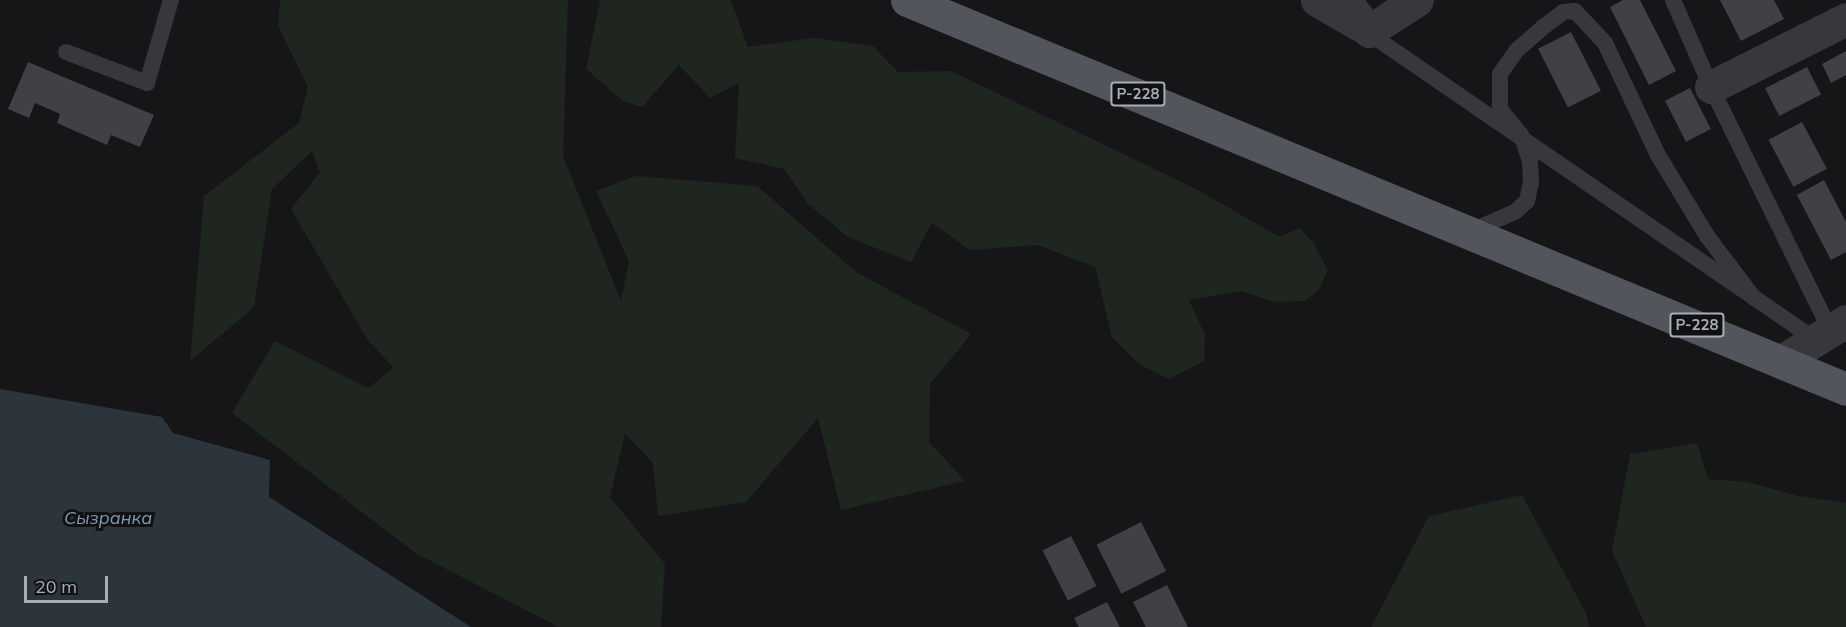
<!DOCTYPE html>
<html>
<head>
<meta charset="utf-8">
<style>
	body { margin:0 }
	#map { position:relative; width:1846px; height:627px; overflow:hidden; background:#161618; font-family:Mulish,sans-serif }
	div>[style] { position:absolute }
	.green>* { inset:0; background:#1e261f }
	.water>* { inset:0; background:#2c353c }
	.building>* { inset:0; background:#404145; transform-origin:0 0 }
	.lane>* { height:16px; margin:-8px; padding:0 8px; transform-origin:8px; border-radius:8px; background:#37383d }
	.street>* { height:33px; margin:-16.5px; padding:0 16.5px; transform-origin:16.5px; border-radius:16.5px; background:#37383d }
	.primary>* { height:33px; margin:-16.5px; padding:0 16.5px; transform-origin:16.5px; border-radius:16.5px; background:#53555c }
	span { translate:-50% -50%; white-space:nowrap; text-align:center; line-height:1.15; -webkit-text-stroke:6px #111113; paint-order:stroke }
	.shield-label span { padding:2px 4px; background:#111113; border:2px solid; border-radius:4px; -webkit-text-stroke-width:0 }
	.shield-label { font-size:15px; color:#a8adb8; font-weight:700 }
	.water-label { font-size:18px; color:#7f9bb3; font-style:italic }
	.scale { position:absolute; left:24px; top:576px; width:84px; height:27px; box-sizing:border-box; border:3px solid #a8adb8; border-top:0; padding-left:8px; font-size:18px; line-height:21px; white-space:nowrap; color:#a8adb8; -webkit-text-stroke:4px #111113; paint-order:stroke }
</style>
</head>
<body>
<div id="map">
	<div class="green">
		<i style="clip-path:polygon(280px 0,568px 0,563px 156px,621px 301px,629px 261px,596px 191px,636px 176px,757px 186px,856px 272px,971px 334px,930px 384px,929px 442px,965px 481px,841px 510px,818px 418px,746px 502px,658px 516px,653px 463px,625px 434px,610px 497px,665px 564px,661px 627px,559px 627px,417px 554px,232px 413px,275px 341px,368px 388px,394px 368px,367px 339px,291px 209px,320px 172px,312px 151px,272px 189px,254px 307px,190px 361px,204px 196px,299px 123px,308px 87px,278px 26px)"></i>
		<i style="clip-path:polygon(596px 0,731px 0,748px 47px,813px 38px,873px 46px,898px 72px,951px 71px,1196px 189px,1280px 237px,1299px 228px,1313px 242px,1328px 270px,1319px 289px,1305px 301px,1275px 302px,1241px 291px,1189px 300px,1205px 335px,1204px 361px,1169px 379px,1139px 364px,1112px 337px,1095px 267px,1038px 245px,970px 250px,932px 223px,911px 262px,848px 237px,809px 205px,784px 169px,735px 158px,739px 83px,710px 98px,679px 65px,642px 107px,623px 101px,586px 69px,600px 1px)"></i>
		<i style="clip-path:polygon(1697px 443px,1708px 479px,1747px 482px,1798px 496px,1846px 503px,1846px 627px,1646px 627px,1612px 551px,1630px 454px)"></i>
		<i style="clip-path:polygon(1522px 495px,1586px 613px,1589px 627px,1371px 627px,1429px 516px)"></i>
	</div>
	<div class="water">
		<i style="clip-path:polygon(0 389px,162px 417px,173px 433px,270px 460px,269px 497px,471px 627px,0 627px)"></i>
	</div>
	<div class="building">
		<i style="clip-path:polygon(1623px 0,1640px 0,1676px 71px,1649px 85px,1610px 7px)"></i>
		<i style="clip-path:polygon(1720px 0,1774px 0,1784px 19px,1741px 41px)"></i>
		<i style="left:1571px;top:32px;width:66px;height:37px;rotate:63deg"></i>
		<i style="clip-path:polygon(1846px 51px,1846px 75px,1831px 83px,1822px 64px)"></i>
		<i style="clip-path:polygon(28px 62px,154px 115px,140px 147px,111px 135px,107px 145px,57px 123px,60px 114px,35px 103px,29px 118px,8px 109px)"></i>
		<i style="left:1807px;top:67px;width:31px;height:47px;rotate:63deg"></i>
		<i style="left:1690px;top:88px;width:46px;height:28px;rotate:63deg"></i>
		<i style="left:1802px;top:122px;width:53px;height:38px;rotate:62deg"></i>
		<i style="clip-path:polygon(1824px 180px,1846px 222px,1846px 252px,1831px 260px,1797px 195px)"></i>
		<i style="left:1141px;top:522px;width:55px;height:50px;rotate:63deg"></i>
		<i style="left:1071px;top:536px;width:56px;height:32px;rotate:63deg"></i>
		<i style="clip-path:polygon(1167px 585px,1188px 627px,1146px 627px,1133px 602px)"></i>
		<i style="clip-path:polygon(1107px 602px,1120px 627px,1079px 627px,1074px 618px)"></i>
	</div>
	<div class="lane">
		<i style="left:1673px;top:0;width:95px;rotate:66.4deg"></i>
		<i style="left:1711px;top:87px;width:271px;rotate:63.9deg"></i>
		<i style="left:1380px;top:41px;width:525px;rotate:34.45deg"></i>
		<i style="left:66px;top:52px;width:87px;rotate:20.9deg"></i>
		<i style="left:147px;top:83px;width:86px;rotate:-73.9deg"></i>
		<i style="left:1471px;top:231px;width:48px;rotate:-23.4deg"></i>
		<i style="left:1515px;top:212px;width:16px;rotate:-43deg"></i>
		<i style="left:1527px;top:201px;width:19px;rotate:-78deg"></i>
		<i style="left:1531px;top:182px;width:21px;rotate:-93deg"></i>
		<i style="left:1530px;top:161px;width:28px;rotate:-109deg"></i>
		<i style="left:1521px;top:135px;width:33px;rotate:-129deg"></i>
		<i style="left:1500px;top:109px;width:35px;rotate:-90deg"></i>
		<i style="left:1500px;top:74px;width:29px;rotate:-55deg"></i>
		<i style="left:1517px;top:50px;width:33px;rotate:-41deg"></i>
		<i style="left:1542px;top:28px;width:26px;rotate:-37deg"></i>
		<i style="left:1563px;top:12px;width:12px;rotate:-5deg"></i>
		<i style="left:1575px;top:11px;width:44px;rotate:46.8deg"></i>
		<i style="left:1605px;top:43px;width:124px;rotate:64.7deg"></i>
		<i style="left:1658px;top:155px;width:95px;rotate:58.8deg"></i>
		<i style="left:1707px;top:236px;width:78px;rotate:52.8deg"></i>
	</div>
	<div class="street">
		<i style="left:1317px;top:0;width:50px;rotate:30.2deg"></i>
		<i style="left:1344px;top:0;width:40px;rotate:51deg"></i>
		<i style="left:1369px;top:31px;width:57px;rotate:-32.9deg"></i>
		<i style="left:1711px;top:87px;width:151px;rotate:-26.7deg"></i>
		<i style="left:1783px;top:360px;width:74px;rotate:-31.8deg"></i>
	</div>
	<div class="primary">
		<i style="left:907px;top:0;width:1016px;rotate:22.5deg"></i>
	</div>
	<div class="shield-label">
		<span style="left:1138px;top:94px">Р-228</span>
		<span style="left:1697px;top:325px">Р-228</span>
	</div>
	<div class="water-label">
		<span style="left:108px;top:518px">Сызранка</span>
	</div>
	<div class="scale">20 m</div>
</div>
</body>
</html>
